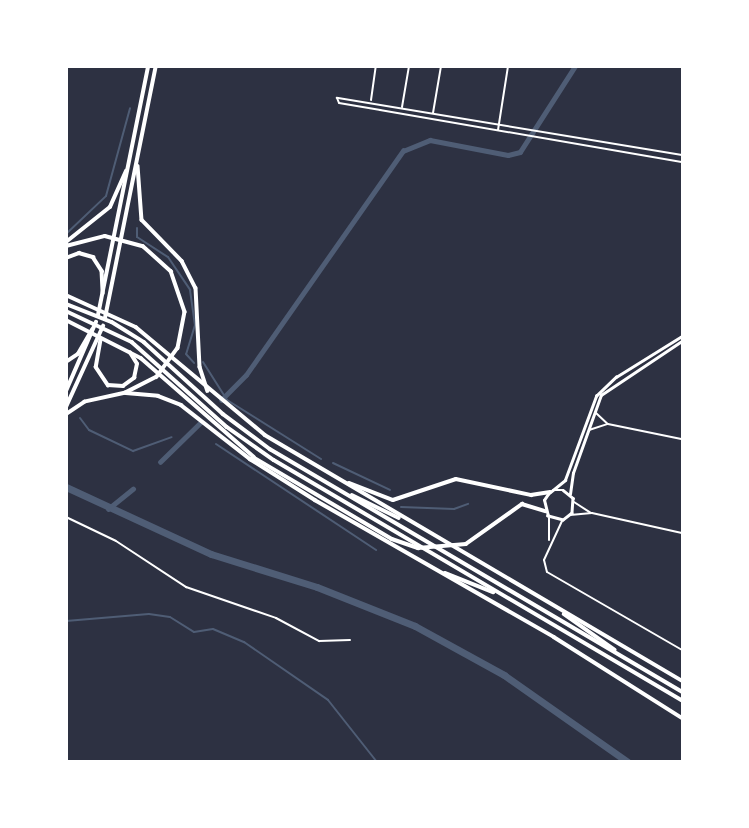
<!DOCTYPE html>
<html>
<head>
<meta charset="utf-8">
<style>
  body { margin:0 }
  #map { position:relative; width:749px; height:828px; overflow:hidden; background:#2d3142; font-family:Jost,sans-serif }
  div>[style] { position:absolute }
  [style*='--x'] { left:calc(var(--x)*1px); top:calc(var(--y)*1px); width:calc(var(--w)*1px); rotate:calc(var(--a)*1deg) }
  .stream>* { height:2px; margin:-1px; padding:0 1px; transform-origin:1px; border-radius:1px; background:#4f5d75 }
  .canal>* { height:4.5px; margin:-2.25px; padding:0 2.25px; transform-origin:2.25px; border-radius:2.25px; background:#4f5d75 }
  .river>* { height:7px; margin:-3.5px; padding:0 3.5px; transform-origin:3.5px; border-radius:3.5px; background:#4f5d75 }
  .minor>* { height:2px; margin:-1px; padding:0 1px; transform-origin:1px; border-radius:1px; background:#fff }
  .secondary>* { height:2.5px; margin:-1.25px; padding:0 1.25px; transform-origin:1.25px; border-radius:1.25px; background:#fff }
  .motorway>* { height:3.5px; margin:-1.75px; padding:0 1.75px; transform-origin:1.75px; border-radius:1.75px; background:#fff }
  span { translate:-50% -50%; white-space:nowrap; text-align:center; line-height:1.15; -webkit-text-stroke:7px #fff; paint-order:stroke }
  .frame { position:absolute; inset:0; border:68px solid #fff; pointer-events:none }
</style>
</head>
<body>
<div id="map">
  <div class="stream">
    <i style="--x:137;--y:228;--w:9;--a:90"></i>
    <i style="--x:137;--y:237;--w:37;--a:33"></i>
    <i style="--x:168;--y:257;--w:40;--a:56"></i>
    <i style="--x:190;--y:290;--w:35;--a:82"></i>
    <i style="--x:195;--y:325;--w:30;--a:107"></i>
    <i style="--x:186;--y:354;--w:12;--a:48"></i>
    <i style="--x:66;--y:234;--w:55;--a:-43.5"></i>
    <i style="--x:106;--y:196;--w:91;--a:-74.7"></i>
    <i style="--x:203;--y:362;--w:45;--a:57.7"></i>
    <i style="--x:227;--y:400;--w:111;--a:32.1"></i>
    <i style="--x:80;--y:418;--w:15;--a:53"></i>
    <i style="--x:89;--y:430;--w:49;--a:25.5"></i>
    <i style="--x:133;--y:451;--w:41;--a:-19.7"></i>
    <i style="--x:216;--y:444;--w:192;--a:33.5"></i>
    <i style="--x:333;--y:463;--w:63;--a:25.3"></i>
    <i style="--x:401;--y:507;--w:53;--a:2.2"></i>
    <i style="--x:454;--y:509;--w:15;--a:-20"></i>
    <i style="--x:66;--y:621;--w:83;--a:-4.8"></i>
    <i style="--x:149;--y:614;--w:21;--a:8"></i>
    <i style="--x:170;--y:617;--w:28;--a:32"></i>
    <i style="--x:194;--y:632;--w:19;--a:-9"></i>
    <i style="--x:213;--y:629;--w:34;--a:23"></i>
    <i style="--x:244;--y:642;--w:102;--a:34.6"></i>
    <i style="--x:328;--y:700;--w:79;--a:51.7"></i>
    <i style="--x:454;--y:762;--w:28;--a:0"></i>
  </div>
  <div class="canal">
    <i style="--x:221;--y:400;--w:35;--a:-45"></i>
    <i style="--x:246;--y:375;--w:274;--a:-55"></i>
    <i style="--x:403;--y:151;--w:29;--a:-22"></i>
    <i style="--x:430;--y:140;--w:79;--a:10.9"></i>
    <i style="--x:508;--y:155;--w:12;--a:-14"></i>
    <i style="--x:520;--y:152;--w:102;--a:-57.4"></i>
    <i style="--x:160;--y:462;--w:57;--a:-44.3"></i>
    <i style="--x:108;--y:509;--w:32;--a:-39"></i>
  </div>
  <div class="river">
    <i style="--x:66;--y:487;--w:160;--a:24.8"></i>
    <i style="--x:211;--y:554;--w:111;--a:17.3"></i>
    <i style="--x:317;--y:587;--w:105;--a:21.7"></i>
    <i style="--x:415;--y:626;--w:102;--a:28.8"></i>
    <i style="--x:504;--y:675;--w:151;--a:35.1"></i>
  </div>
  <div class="minor">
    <i style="--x:371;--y:100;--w:34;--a:-82"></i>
    <i style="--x:402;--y:107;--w:42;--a:-80.3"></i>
    <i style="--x:433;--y:113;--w:48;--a:-80.3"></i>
    <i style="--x:498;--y:130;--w:65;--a:-81.1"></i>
    <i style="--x:682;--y:155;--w:350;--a:-170.6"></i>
    <i style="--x:337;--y:98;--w:5;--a:68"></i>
    <i style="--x:339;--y:103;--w:42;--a:9.7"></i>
    <i style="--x:380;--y:110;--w:306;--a:9.8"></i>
    <i style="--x:596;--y:413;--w:16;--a:43"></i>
    <i style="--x:608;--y:424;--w:76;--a:11.5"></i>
    <i style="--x:589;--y:430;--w:19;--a:-18"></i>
    <i style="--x:574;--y:502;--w:20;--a:33"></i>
    <i style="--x:570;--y:515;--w:22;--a:-5"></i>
    <i style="--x:592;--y:513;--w:92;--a:12.5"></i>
    <i style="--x:66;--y:517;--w:55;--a:25.6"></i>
    <i style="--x:116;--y:541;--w:84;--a:33.3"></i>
    <i style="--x:186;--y:587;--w:95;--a:19"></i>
    <i style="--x:276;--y:618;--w:49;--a:28.1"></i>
    <i style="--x:319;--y:641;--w:31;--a:-2"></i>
    <i style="--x:549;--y:518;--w:22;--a:90"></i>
    <i style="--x:562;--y:521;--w:43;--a:114.8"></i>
    <i style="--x:544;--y:560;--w:12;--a:76"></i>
    <i style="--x:547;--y:572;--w:156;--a:30"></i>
  </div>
  <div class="secondary">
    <i style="--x:553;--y:490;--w:10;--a:0"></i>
    <i style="--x:563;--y:490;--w:13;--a:39"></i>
    <i style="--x:573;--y:498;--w:15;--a:94"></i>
    <i style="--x:572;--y:513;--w:11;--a:142"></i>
    <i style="--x:563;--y:520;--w:16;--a:-165"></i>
    <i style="--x:548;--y:516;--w:16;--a:-104"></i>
    <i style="--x:544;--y:500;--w:7;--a:-56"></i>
    <i style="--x:548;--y:494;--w:22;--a:-39"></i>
    <i style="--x:565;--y:480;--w:90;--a:-69.7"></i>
    <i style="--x:596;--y:396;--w:28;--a:-44"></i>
    <i style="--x:616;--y:377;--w:78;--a:-31.8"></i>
    <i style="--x:570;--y:494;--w:21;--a:-82"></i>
    <i style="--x:573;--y:473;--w:83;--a:-70.3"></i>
    <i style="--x:601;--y:395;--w:97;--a:-33.7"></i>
  </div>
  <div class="motorway">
    <i style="--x:138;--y:166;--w:54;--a:85.8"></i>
    <i style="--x:142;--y:220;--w:57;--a:45.7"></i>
    <i style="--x:182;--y:261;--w:30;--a:63"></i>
    <i style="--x:196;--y:288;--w:79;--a:87.1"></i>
    <i style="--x:200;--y:367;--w:25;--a:72"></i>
    <i style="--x:66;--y:242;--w:56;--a:-38.5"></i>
    <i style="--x:110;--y:207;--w:39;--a:-66"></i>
    <i style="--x:66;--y:246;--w:40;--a:-14.4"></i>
    <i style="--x:105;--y:236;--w:39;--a:15"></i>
    <i style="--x:143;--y:246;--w:38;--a:42"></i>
    <i style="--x:171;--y:271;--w:43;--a:71.1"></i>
    <i style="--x:185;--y:312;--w:37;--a:101"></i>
    <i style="--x:178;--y:348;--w:36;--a:126"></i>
    <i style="--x:157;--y:377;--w:35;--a:153"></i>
    <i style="--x:126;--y:393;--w:42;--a:167.6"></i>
    <i style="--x:85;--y:402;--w:23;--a:146"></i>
    <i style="--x:66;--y:258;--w:14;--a:-21"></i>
    <i style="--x:79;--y:253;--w:15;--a:16"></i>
    <i style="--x:93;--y:257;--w:17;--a:57"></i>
    <i style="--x:102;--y:271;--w:22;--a:87"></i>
    <i style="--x:66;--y:295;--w:77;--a:24.6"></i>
    <i style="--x:136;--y:327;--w:168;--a:39.9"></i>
    <i style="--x:265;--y:435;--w:484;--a:30.5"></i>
    <i style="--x:66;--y:304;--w:49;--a:21.4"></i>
    <i style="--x:112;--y:322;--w:38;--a:32"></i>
    <i style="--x:144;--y:342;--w:107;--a:42.3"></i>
    <i style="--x:223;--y:414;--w:59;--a:36.7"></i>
    <i style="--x:270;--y:449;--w:478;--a:30.5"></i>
    <i style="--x:66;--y:311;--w:73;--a:25.2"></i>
    <i style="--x:132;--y:342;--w:127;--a:41.8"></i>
    <i style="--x:227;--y:427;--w:57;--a:35.1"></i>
    <i style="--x:274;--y:460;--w:473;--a:30.5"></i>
    <i style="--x:98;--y:315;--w:254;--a:-78.6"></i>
    <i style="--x:105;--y:318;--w:257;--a:-78.6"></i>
    <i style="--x:66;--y:320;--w:84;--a:26.9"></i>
    <i style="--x:141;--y:358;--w:150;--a:41.2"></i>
    <i style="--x:101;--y:340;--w:27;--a:100"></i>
    <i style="--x:96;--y:367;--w:22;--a:56"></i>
    <i style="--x:108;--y:385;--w:15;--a:4"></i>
    <i style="--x:123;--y:386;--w:14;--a:-36"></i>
    <i style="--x:134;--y:378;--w:14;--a:-78"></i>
    <i style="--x:137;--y:364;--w:13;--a:-122"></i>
    <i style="--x:66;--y:362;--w:14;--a:-34"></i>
    <i style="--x:78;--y:354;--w:28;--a:-60"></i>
    <i style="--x:66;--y:391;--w:75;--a:-66.5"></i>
    <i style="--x:126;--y:393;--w:32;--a:5"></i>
    <i style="--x:158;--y:396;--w:25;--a:21"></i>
    <i style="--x:181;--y:405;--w:88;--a:38"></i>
    <i style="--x:250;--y:459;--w:77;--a:32.2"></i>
    <i style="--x:315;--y:500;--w:275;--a:29.8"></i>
    <i style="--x:554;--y:637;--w:151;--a:32.3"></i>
    <i style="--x:66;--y:407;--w:89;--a:-65.4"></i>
    <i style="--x:253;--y:457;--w:161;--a:30.5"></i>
    <i style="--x:392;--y:539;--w:28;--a:19"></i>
    <i style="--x:418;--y:548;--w:48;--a:-4.8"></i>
    <i style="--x:466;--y:544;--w:69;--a:-35.5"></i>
    <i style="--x:522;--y:504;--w:24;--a:17"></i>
    <i style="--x:349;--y:483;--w:47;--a:21.1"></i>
    <i style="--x:393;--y:500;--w:66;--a:-18.4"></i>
    <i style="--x:456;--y:479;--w:77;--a:12"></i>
    <i style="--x:531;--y:495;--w:19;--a:-9"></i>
    <i style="--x:352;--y:495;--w:52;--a:26.1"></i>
    <i style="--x:445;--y:573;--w:52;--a:21.6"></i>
    <i style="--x:564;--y:614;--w:62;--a:35.2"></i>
  </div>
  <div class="frame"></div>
</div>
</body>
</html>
